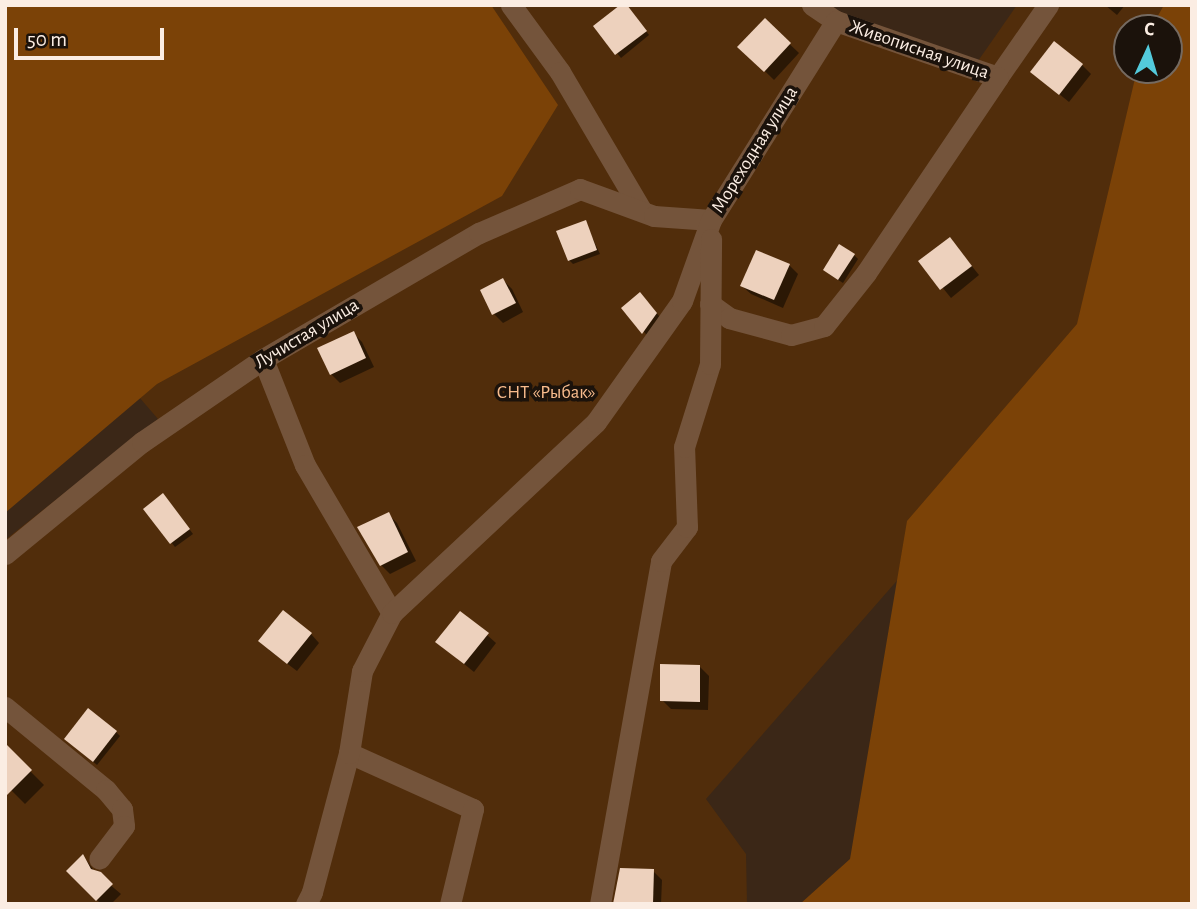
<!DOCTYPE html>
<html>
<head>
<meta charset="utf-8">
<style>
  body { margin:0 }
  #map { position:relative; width:1197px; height:909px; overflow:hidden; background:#3b2717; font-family:"Alegreya Sans",sans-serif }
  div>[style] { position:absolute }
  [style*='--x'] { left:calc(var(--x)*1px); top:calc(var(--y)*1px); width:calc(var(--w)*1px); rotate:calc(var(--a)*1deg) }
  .green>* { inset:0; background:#512d0b }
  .forest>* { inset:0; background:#7b4207 }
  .shadow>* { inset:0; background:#0007 }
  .building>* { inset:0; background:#edd1bd }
  .minor>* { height:21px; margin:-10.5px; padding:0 10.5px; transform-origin:10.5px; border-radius:10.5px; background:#74543b }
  span { translate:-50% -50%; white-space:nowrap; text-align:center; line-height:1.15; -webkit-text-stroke:7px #1b120b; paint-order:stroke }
  .street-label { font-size:19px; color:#fbede3 }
  .park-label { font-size:19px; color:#f9bc8d }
  .frame { position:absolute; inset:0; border:7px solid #fbede3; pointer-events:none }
  .north { position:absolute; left:1113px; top:14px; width:70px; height:70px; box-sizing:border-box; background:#1b120b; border:2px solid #756a61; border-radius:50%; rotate:4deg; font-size:19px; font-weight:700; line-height:28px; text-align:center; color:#fbede3 }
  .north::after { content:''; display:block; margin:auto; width:24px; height:32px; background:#53cadc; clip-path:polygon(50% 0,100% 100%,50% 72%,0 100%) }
  .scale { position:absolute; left:14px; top:28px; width:150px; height:32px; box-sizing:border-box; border:4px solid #fbede3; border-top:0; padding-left:9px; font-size:21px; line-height:24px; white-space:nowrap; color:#fbede3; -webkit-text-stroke:5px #1b120b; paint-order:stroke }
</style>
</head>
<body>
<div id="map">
  <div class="green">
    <i style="clip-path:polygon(evenodd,40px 5px,813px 5px,978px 61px,1017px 5px,1192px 5px,1124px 321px,706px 799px,746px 854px,747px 904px,5px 904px,5px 540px,158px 419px,114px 368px,5px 125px,40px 5px,1127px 28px,1169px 28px,1169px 70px,1127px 70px,1127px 28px)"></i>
  </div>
  <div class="forest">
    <i style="clip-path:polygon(5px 5px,491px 5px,558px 105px,502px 196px,157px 384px,5px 513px)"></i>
    <i style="clip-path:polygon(1164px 5px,1192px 5px,1192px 904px,800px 904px,850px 859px,907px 521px,1077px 324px,1137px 70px,1169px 70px,1169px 28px,1151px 28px)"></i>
  </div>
  <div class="shadow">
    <i style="clip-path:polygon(1105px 5px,1125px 5px,1117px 15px)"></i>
    <i style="clip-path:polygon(628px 8px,649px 35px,621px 58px,595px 26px)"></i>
    <i style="clip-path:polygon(765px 21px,799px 53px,774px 80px,740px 47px)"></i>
    <i style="clip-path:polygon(1082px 65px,1091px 74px,1069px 102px,1032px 72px)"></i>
    <i style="clip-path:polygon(585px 222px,600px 254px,573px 264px,569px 260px)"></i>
    <i style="clip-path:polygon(950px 239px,979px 275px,951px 298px,921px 261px)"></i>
    <i style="clip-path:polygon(854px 255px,858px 259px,843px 283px,829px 274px)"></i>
    <i style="clip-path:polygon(789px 265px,798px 274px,783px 308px,751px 294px,742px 286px)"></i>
    <i style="clip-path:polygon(503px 280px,512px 289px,523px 312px,503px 323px,494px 314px)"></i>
    <i style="clip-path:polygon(649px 304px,665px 323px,652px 341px,623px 308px)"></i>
    <i style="clip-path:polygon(353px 333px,362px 342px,374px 367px,340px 383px,331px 374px)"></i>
    <i style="clip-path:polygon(167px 499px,193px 534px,175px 547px,145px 509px)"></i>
    <i style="clip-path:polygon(388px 514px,397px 523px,416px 561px,390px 574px,381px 565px)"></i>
    <i style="clip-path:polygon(311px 634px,319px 643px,297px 671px,269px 650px)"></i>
    <i style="clip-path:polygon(487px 635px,496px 643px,474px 672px,447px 650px)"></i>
    <i style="clip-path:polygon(700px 667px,709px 676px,708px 710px,671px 709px,662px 700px)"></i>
    <i style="clip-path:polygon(116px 732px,120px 736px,97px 765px,70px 742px)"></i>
    <i style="clip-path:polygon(5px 746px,44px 785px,25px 804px,5px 784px)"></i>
    <i style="clip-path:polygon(83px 856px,95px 872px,121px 894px,111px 904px,101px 904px,68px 871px)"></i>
    <i style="clip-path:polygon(653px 871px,662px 880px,661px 904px,615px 904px)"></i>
  </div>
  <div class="building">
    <i style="clip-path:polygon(620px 5px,627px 5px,647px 31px,615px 55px,593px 26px)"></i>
    <i style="clip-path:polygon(765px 18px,791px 43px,764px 72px,737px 47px)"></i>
    <i style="clip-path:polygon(1054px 41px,1083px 64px,1059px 95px,1030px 72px)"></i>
    <i style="clip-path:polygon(586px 220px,597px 250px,568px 261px,556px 231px)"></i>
    <i style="clip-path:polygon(950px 237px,972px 266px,940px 290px,918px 261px)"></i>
    <i style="clip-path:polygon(839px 244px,855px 254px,838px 280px,823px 270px)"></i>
    <i style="clip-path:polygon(756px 250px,790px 264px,774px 300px,740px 286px)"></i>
    <i style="clip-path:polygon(503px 278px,516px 303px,492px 315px,480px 290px)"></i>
    <i style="clip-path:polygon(640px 292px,657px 313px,642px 334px,621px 308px)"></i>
    <i style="clip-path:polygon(354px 331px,366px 358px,330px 375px,317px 348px)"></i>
    <i style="clip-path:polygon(163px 493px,190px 529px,170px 544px,143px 509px)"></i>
    <i style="clip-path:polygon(389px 512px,408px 552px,380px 566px,357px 527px)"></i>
    <i style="clip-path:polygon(283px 610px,312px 633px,287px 664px,258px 641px)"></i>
    <i style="clip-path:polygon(460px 611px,489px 633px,464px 664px,435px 642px)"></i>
    <i style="clip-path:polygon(660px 664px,700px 665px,700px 702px,660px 701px)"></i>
    <i style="clip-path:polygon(88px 708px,117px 731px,93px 762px,64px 739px)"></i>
    <i style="clip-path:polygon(5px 743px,32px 770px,5px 797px)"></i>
    <i style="clip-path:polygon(83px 854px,91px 869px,101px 872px,113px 884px,96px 901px,66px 871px)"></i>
    <i style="clip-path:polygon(620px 868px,654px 869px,653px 904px,613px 904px)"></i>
  </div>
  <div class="minor">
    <i style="--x:511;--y:5;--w:83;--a:53.8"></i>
    <i style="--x:560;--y:72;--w:161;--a:59.5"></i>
    <i style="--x:812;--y:5;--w:29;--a:34"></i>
    <i style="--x:836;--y:21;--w:171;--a:19.1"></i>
    <i style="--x:998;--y:77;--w:88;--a:-55.2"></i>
    <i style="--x:710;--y:304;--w:24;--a:36"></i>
    <i style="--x:729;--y:318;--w:64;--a:15.3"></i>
    <i style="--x:791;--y:335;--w:34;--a:-15"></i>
    <i style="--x:824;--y:326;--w:68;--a:-51.6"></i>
    <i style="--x:866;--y:273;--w:236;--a:-56"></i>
    <i style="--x:263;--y:359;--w:114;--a:68.4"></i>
    <i style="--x:305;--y:465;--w:172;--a:59.6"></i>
    <i style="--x:5;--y:554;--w:177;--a:-39.3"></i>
    <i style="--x:142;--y:442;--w:147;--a:-34.4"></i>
    <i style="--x:263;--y:359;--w:250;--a:-30.3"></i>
    <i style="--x:479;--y:233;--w:110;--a:-23.5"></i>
    <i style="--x:580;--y:189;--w:79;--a:20"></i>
    <i style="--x:654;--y:216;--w:57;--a:4"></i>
    <i style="--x:711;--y:220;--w:235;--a:-57.9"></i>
    <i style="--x:5;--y:707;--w:131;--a:39.4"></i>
    <i style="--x:106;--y:790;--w:25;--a:50"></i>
    <i style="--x:122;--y:809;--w:17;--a:83"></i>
    <i style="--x:124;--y:826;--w:41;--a:127.1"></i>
    <i style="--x:349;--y:753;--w:136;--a:24.3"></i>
    <i style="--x:473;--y:809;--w:98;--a:103.6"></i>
    <i style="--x:306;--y:904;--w:13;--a:-63"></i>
    <i style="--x:312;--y:892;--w:144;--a:-75.1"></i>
    <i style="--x:349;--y:753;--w:83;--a:-81"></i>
    <i style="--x:362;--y:671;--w:65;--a:-62.7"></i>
    <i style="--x:392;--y:613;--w:279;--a:-43.1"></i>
    <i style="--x:596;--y:422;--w:148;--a:-54.6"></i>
    <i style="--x:682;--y:301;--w:86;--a:-70.3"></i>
    <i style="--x:600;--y:904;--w:348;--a:-79.9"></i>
    <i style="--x:661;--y:561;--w:43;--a:-52.6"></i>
    <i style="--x:687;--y:527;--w:80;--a:-92.1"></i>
    <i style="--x:684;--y:447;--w:87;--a:-72.6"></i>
    <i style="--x:710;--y:364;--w:125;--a:-89.5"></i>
  </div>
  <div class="street-label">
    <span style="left:919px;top:50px;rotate:19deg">Живописная улица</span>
    <span style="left:755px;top:150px;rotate:-58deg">Мореходная улица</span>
    <span style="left:307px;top:334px;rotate:-31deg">Лучистая улица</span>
  </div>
  <div class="park-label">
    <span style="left:546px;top:393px">СНТ «Рыбак»</span>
  </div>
  <div class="frame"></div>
  <div class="north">С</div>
  <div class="scale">50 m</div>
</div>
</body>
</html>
